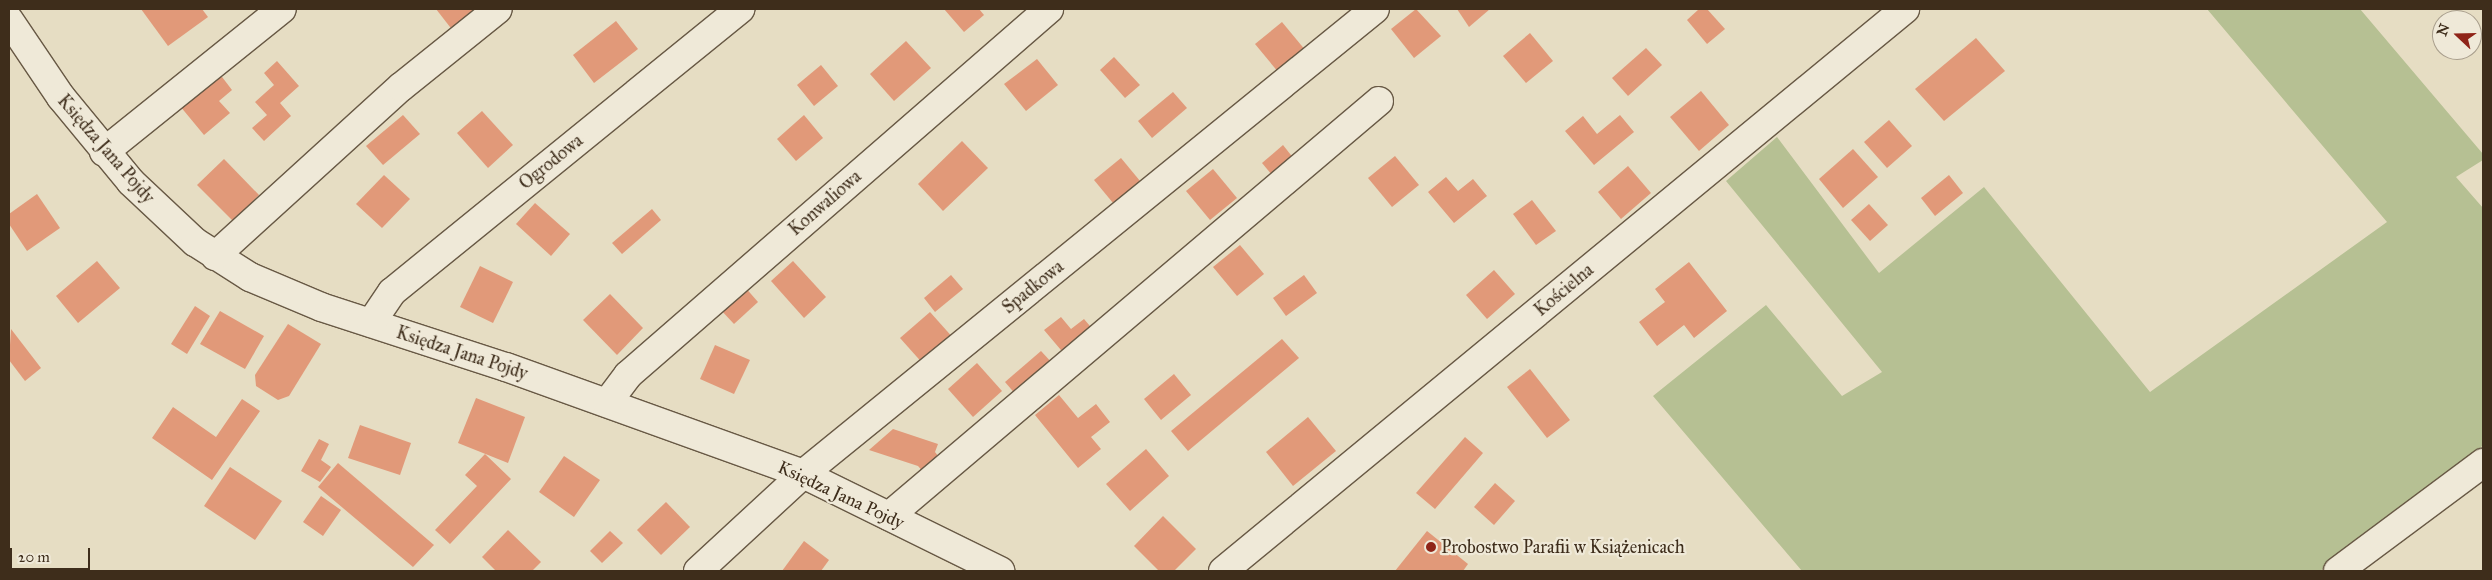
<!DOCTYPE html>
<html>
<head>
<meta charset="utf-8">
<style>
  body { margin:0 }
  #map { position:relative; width:2492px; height:580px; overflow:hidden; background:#e6ddc3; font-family:"IM FELL Great Primer",serif }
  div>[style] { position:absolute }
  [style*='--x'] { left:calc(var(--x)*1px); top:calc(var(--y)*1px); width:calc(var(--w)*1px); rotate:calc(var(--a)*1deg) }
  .green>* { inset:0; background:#b6c093 }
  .building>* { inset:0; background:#e19979 }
  .roads { filter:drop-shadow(1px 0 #685945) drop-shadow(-1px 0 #685945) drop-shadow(0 1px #685945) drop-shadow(0 -1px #685945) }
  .minor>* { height:28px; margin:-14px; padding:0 14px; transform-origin:14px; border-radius:14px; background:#efe9d8 }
  .dots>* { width:14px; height:14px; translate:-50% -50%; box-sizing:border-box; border:2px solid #efe9d8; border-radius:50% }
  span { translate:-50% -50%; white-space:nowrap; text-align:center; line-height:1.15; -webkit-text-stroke:4.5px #efe9d8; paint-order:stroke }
  .street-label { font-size:18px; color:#3e2d1b }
  .poi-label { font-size:18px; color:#3e2d1b }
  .left { translate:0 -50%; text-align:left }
  .frame { position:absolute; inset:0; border:10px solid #3e2d1b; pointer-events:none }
  .north { position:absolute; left:2432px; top:10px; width:50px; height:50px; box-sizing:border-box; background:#efe9d8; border:1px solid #a89e8c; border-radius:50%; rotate:291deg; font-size:14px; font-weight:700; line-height:20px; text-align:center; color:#3e2d1b }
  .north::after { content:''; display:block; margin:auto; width:18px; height:22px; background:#8f2418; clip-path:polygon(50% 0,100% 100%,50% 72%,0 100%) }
  .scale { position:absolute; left:10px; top:548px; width:80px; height:22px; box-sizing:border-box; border:2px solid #3e2d1b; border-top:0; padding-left:6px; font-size:15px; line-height:18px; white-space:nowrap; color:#3e2d1b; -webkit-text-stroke:4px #efe9d8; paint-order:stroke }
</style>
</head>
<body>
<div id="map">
  <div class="green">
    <i style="clip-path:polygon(2207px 9px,2360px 9px,2483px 154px,2483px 160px,2456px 177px,2483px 208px,2483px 445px,2459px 470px,2320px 571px,1802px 571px,1653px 396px,1766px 305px,1842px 396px,1882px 372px,1726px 181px,1777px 137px,1879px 273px,1984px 187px,2150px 392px,2387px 222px)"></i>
  </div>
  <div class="building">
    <i style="clip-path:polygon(141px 9px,202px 9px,208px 17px,168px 46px)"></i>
    <i style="clip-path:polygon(436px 9px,484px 9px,457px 36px)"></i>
    <i style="clip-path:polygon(944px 9px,979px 9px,984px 15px,964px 32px)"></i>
    <i style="clip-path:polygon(1416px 9px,1441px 36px,1414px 58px,1391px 29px)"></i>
    <i style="clip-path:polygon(1457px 9px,1490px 9px,1469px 27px)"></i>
    <i style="clip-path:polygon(1699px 9px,1707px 9px,1725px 29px,1707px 44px,1687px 20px)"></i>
    <i style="clip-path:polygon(616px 21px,638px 49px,594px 83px,573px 55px)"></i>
    <i style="clip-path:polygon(1282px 22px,1306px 51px,1279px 73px,1255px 44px)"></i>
    <i style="clip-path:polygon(1530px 33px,1553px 61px,1526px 83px,1503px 56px)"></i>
    <i style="clip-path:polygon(1976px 38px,2005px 71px,1944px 121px,1915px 89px)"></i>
    <i style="clip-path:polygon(906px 41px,931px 68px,894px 101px,870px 74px)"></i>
    <i style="clip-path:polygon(1646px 48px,1662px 65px,1628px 96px,1612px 78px)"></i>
    <i style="clip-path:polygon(1114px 57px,1140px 85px,1125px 98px,1100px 70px)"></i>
    <i style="clip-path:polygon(1037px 59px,1058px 85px,1026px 111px,1004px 84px)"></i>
    <i style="clip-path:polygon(277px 61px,299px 86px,280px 103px,291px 116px,264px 141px,252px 128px,267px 115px,255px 102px,274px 85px,264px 73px)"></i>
    <i style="clip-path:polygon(821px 65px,838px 86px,814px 106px,797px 85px)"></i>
    <i style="clip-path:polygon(219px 73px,232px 90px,219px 101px,230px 113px,204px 135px,180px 106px)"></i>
    <i style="clip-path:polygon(1701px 91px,1729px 125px,1699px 151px,1670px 117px)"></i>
    <i style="clip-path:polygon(1173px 92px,1187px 108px,1152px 138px,1138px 121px)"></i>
    <i style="clip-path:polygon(482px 111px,513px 145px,488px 168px,457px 133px)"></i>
    <i style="clip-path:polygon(403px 115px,420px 134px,383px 165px,366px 146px)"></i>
    <i style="clip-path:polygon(804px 115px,823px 138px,796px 161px,777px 139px)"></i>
    <i style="clip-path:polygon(1620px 115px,1634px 132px,1594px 165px,1565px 131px,1583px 116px,1597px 134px)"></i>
    <i style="clip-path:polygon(1889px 120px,1912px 146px,1887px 168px,1864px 142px)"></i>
    <i style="clip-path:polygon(962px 141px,988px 168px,943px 211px,918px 184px)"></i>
    <i style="clip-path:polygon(1283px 145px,1298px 164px,1277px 181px,1262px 163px)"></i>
    <i style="clip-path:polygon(1853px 149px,1878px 177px,1843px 208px,1819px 179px)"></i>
    <i style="clip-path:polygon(1395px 156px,1419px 185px,1392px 207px,1368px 178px)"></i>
    <i style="clip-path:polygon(1121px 158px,1145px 187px,1118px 209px,1094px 180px)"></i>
    <i style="clip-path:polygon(224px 159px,259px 195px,233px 221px,197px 185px)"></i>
    <i style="clip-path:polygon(1628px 166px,1651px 193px,1621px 219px,1598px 192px)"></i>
    <i style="clip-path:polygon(1213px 169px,1237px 198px,1210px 220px,1186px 191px)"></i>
    <i style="clip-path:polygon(384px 175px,410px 199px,382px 228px,356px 204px)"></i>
    <i style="clip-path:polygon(1949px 175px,1963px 193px,1935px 216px,1921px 198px)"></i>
    <i style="clip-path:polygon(1446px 177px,1458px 191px,1473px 179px,1487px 196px,1454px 223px,1428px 192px)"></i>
    <i style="clip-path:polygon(37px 194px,60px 228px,27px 251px,9px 224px,9px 214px)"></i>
    <i style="clip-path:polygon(1532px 200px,1556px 231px,1536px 245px,1513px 214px)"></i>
    <i style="clip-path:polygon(535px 203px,570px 234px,551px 256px,516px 224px)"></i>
    <i style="clip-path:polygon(1869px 204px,1888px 225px,1870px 241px,1851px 220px)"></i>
    <i style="clip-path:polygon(652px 209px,661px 220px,622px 254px,612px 243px)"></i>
    <i style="clip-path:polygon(1240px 245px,1264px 274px,1237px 296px,1213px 267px)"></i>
    <i style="clip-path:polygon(97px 261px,120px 288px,78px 323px,56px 296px)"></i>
    <i style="clip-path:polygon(793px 261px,826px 297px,804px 318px,771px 281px)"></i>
    <i style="clip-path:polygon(1689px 262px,1727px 311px,1694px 338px,1684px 325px,1657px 346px,1639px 322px,1665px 302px,1655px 289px)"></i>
    <i style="clip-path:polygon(480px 266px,513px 282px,493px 323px,460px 307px)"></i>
    <i style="clip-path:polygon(1494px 270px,1515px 294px,1487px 319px,1466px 295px)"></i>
    <i style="clip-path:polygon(951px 275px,963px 289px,935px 312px,924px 298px)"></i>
    <i style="clip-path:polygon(1304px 275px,1317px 293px,1286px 316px,1273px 298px)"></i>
    <i style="clip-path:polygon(744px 286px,758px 302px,734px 324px,719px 308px)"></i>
    <i style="clip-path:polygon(610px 294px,643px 328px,617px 355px,583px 320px)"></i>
    <i style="clip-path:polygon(195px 306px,210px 316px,187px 354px,171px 344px)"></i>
    <i style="clip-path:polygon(220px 311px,264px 336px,245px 369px,200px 344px)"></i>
    <i style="clip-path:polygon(930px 312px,955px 340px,925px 366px,900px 338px)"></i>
    <i style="clip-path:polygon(1061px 317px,1071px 329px,1084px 319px,1095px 332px,1066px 356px,1044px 330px)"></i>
    <i style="clip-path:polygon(288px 324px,321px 344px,289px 396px,278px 400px,256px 386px,255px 375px)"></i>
    <i style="clip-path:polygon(11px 329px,41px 368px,25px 381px,9px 360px)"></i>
    <i style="clip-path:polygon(1282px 339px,1299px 358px,1188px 451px,1171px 431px)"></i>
    <i style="clip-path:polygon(715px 345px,750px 360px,734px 394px,700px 379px)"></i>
    <i style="clip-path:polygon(1041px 351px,1053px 364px,1017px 396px,1005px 382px)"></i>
    <i style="clip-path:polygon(977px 363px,1002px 391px,973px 417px,948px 389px)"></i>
    <i style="clip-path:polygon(1530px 369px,1570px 420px,1547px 438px,1507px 387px)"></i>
    <i style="clip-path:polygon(1174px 374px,1191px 395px,1161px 420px,1144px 399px)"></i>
    <i style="clip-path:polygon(1059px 395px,1078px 418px,1096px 404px,1110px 422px,1091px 437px,1101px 449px,1078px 468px,1035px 415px)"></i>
    <i style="clip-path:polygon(476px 398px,525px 417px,508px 463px,458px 443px)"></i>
    <i style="clip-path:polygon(242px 399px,260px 411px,212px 480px,152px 438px,173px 407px,216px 437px)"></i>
    <i style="clip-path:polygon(1308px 417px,1336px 451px,1293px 486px,1266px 452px)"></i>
    <i style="clip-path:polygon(360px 425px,411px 443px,400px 475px,348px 458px)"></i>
    <i style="clip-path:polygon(893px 429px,938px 444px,935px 452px,942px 461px,926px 475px,918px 466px,869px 450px)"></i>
    <i style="clip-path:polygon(1465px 437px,1483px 453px,1435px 509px,1416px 493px)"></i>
    <i style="clip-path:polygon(319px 439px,329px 444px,321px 460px,331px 467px,320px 482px,301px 471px)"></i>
    <i style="clip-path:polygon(1146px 449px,1169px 476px,1130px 511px,1106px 484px)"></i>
    <i style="clip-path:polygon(485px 454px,511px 479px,450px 544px,435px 530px,477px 486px,465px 475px)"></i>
    <i style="clip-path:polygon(564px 456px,600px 480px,574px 517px,539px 492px)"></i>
    <i style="clip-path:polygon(338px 463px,434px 545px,413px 567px,318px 487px)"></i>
    <i style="clip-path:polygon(230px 467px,282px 501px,255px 540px,204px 506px)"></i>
    <i style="clip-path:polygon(1495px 483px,1515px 501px,1494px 525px,1474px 507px)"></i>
    <i style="clip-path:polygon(321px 496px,341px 510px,323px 536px,303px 522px)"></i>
    <i style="clip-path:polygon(666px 502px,690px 527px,661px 555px,637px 530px)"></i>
    <i style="clip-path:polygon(1163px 516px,1196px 549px,1174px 571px,1159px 571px,1134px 546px)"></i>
    <i style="clip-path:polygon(508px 530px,541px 562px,532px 571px,496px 571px,482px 557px)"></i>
    <i style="clip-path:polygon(610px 531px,623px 543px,602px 563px,590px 551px)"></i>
    <i style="clip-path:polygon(1427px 531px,1468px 564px,1463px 571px,1395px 571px)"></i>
    <i style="clip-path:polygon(804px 541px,829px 560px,821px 571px,782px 571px)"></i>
  </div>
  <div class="roads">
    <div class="minor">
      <i style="--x:9;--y:20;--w:93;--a:56"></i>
      <i style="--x:61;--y:97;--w:110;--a:50.5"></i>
      <i style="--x:131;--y:182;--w:88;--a:43.2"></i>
      <i style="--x:195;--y:242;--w:65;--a:32.5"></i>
      <i style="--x:250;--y:277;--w:77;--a:22.9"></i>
      <i style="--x:321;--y:307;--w:194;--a:18"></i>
      <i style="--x:506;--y:367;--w:316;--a:19.8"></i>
      <i style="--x:803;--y:474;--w:220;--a:26.2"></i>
      <i style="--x:104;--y:152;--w:228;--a:-38.8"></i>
      <i style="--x:215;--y:256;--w:251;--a:-42.3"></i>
      <i style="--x:401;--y:87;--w:124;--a:-38.8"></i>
      <i style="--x:371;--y:323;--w:37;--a:-56"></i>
      <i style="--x:392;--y:292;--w:449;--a:-39.1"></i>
      <i style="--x:607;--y:403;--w:35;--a:-53"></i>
      <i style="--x:628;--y:375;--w:558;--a:-41"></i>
      <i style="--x:889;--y:516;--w:642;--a:-40.26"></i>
      <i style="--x:698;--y:571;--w:143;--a:-42.7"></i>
      <i style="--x:803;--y:474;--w:737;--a:-39.11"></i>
      <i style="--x:1223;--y:571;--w:884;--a:-39.49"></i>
      <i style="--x:2338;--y:571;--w:181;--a:-36.7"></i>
    </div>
  </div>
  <div class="dots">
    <i style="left:1431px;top:547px;background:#8f2418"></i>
  </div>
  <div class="street-label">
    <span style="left:106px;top:149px;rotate:49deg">Księdza Jana Pojdy</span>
    <span style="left:551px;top:162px;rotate:-39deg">Ogrodowa</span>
    <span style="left:825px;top:203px;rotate:-41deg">Konwaliowa</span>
    <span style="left:1033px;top:287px;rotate:-39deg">Spadkowa</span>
    <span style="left:1564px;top:290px;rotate:-40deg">Kościelna</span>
    <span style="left:462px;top:353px;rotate:18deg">Księdza Jana Pojdy</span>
    <span style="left:841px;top:495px;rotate:25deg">Księdza Jana Pojdy</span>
  </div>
  <div class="poi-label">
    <span class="left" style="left:1441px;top:547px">Probostwo Parafii w Książenicach</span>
  </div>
  <div class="frame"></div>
  <div class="north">N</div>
  <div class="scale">20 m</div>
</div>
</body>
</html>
